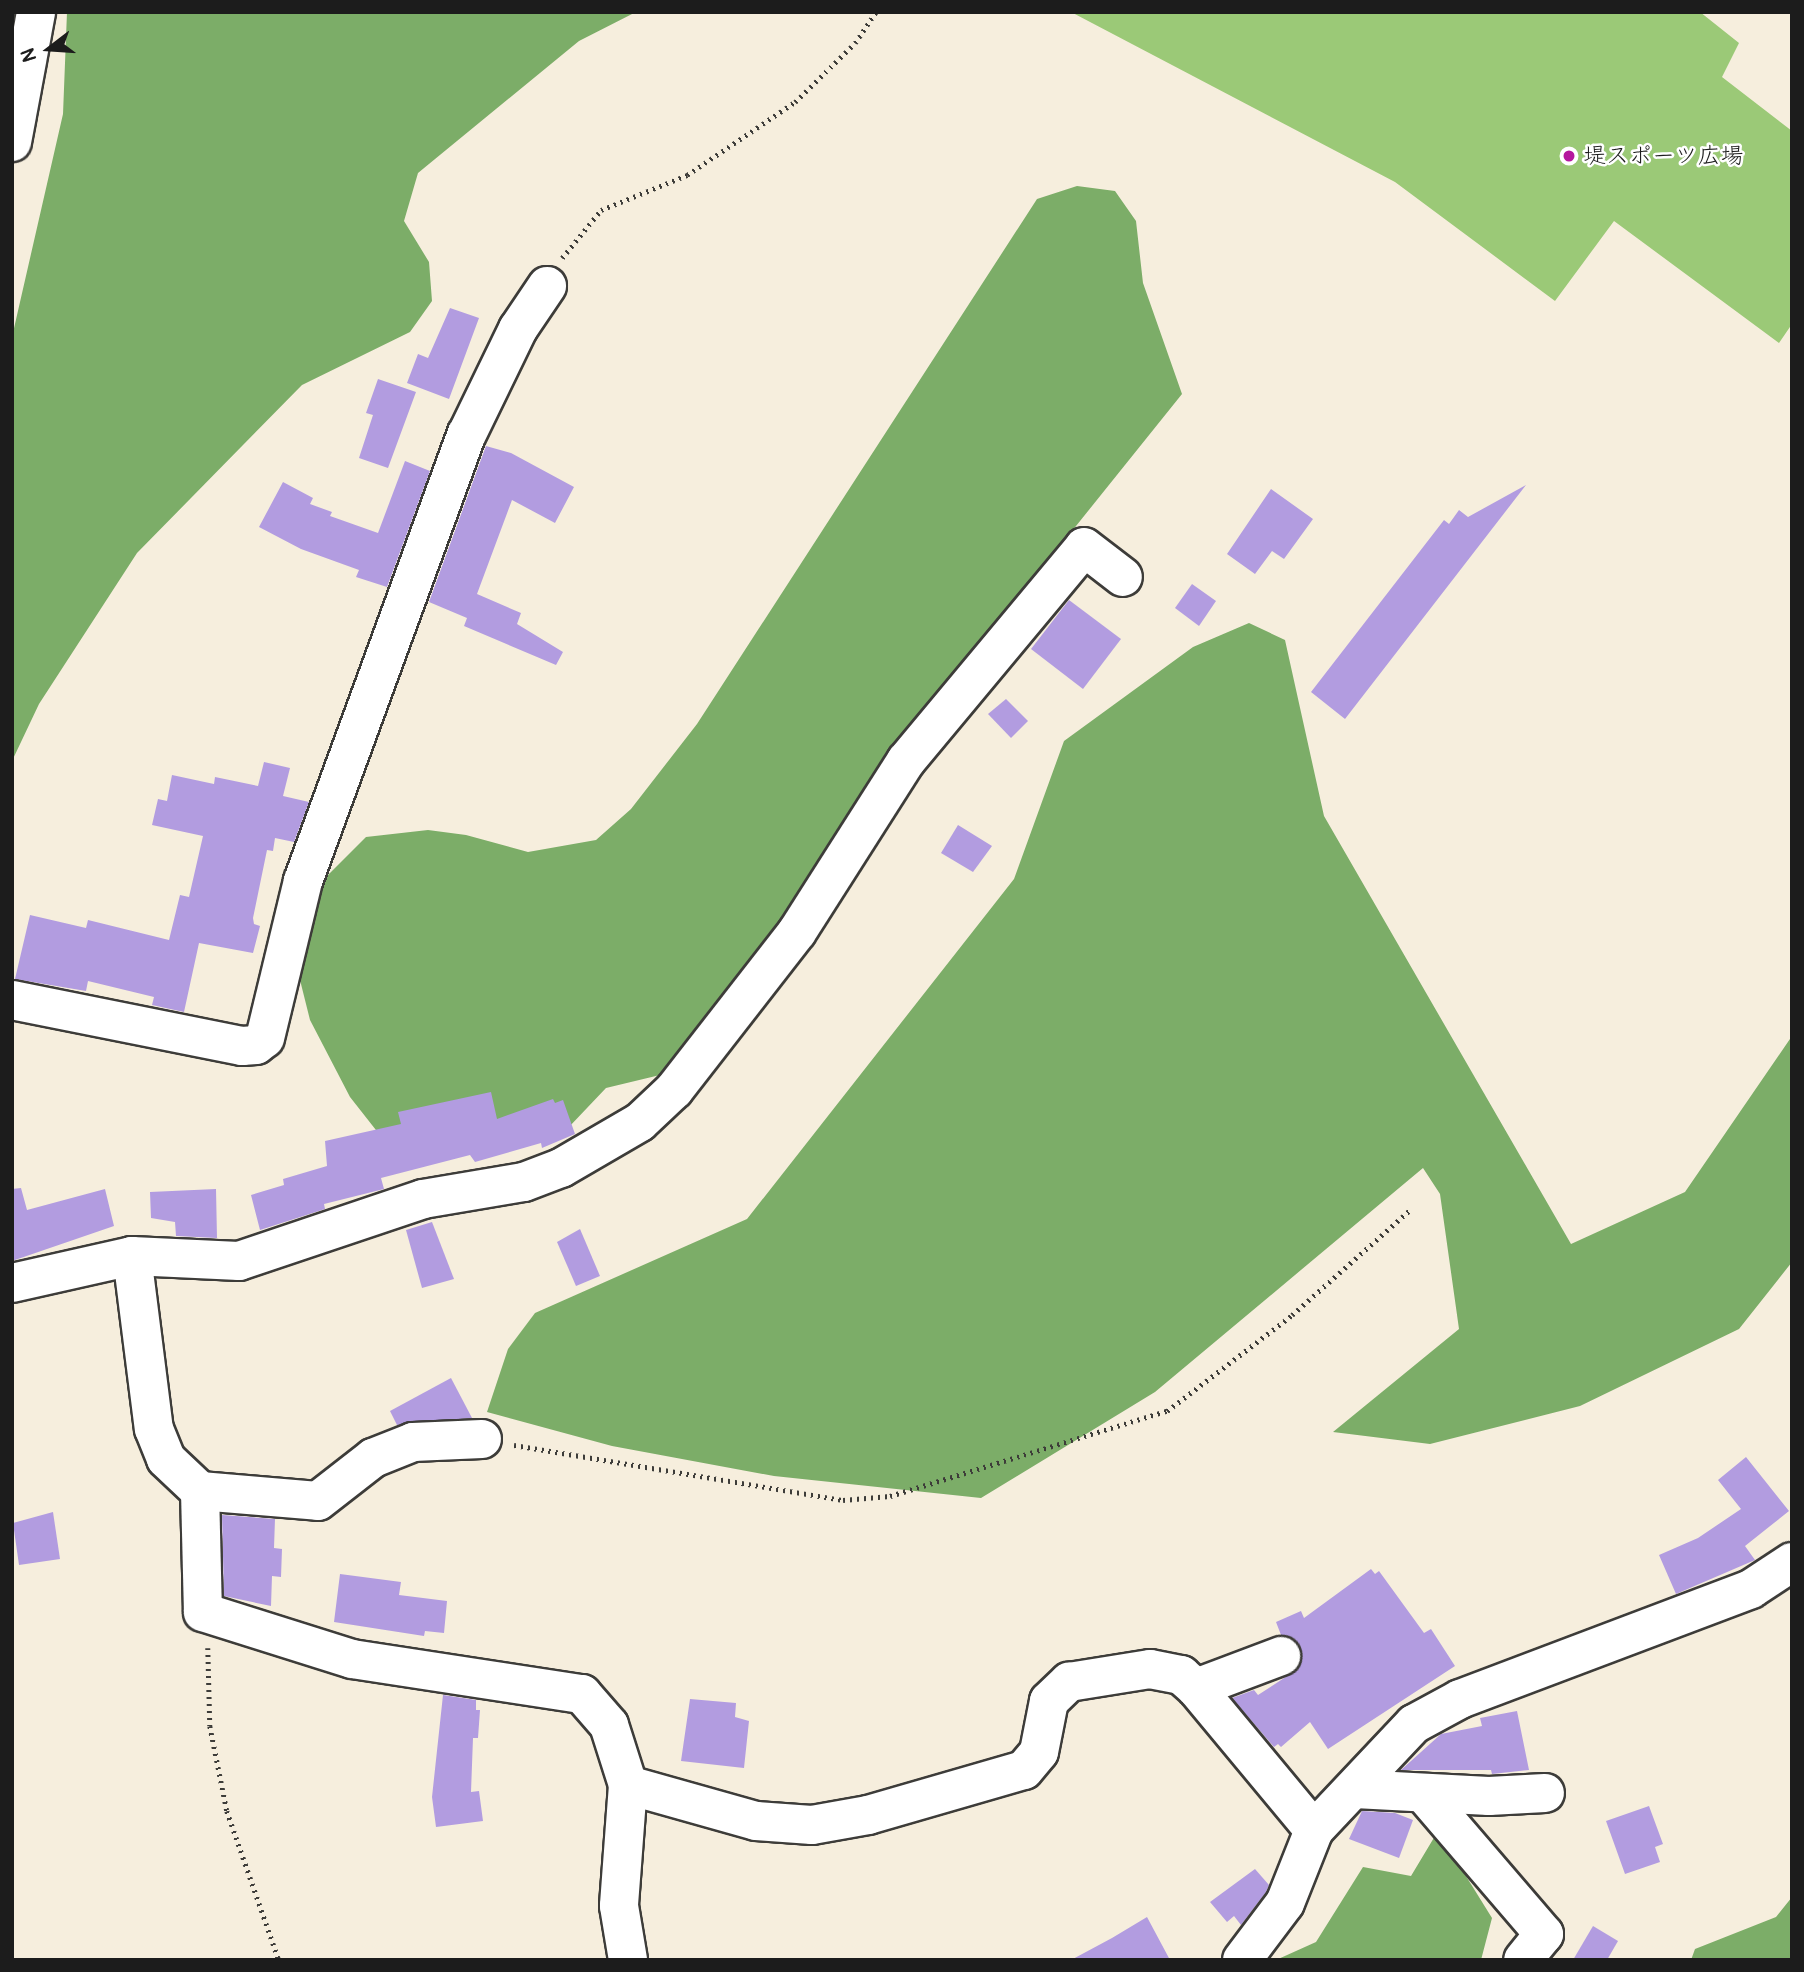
<!DOCTYPE html>
<html>
<head>
<meta charset="utf-8">
<style>
  body { margin:0 }
  #map { position:relative; width:1804px; height:1972px; overflow:hidden; background:#f6eedd; font-family:Pangolin,"Klee One",sans-serif }
  div>[style] { position:absolute }
  [style*='--x'] { left:calc(var(--x)*1px); top:calc(var(--y)*1px); width:calc(var(--w)*1px); rotate:calc(var(--a)*1deg) }
  .green>* { inset:0; background:#9bc977 }
  .forest>* { inset:0; background:#7cad68 }
  .building>* { inset:0; background:#b29ce0 }
  .path>* { height:4.5px; margin-top:-2.25px; transform-origin:0; background:repeating-linear-gradient(90deg,#3d3c39 0 2px,transparent 0 7px) }
  .roads { filter:drop-shadow(2px 0 #3d3c39) drop-shadow(-2px 0 #3d3c39) drop-shadow(0 2px #3d3c39) drop-shadow(0 -2px #3d3c39) }
  .minor>* { height:38px; margin:-19px; padding:0 19px; transform-origin:19px; border-radius:19px; background:#fff }
  .dots>* { width:19px; height:19px; translate:-50% -50%; box-sizing:border-box; border:4px solid #fff; border-radius:50% }
  span { translate:-50% -50%; white-space:nowrap; text-align:center; line-height:1.15; -webkit-text-stroke:5px #fff; paint-order:stroke }
  .poi-label { font-size:23px; color:#1c1c1c }
  .left { translate:0 -50%; text-align:left }
  .frame { position:absolute; inset:0; border:14px solid #1c1c1c; pointer-events:none }
  .north { position:absolute; left:14px; top:14px; width:70px; height:70px; -webkit-text-stroke:5px #fff; paint-order:stroke; rotate:253deg; font-size:19px; font-weight:700; line-height:28px; text-align:center; color:#1c1c1c }
  .north::after { content:''; display:block; margin:auto; width:24px; height:32px; background:#1c1c1c; clip-path:polygon(50% 0,100% 100%,50% 72%,0 100%) }
</style>
</head>
<body>
<div id="map">
  <div class="green">
    <i style="clip-path:polygon(1071px 12px,1700px 12px,1739px 43px,1722px 77px,1792px 131px,1792px 324px,1779px 343px,1614px 221px,1555px 301px,1395px 182px)"></i>
  </div>
  <div class="forest">
    <i style="clip-path:polygon(67px 12px,636px 12px,579px 41px,418px 173px,404px 221px,429px 262px,432px 301px,410px 332px,302px 385px,137px 553px,39px 704px,12px 761px,12px 337px,63px 114px)"></i>
    <i style="clip-path:polygon(1077px 186px,1115px 191px,1136px 221px,1143px 283px,1182px 394px,1019px 597px,729px 1013px,660px 1075px,606px 1088px,568px 1128px,383px 1139px,350px 1097px,310px 1020px,293px 952px,314px 889px,366px 837px,428px 830px,466px 835px,528px 852px,596px 840px,631px 809px,697px 724px,1037px 199px)"></i>
    <i style="clip-path:polygon(1249px 623px,1285px 640px,1324px 816px,1571px 1244px,1685px 1192px,1792px 1036px,1792px 1262px,1739px 1329px,1580px 1406px,1430px 1444px,1333px 1432px,1459px 1329px,1440px 1194px,1423px 1168px,1155px 1392px,981px 1498px,774px 1476px,612px 1446px,487px 1412px,508px 1349px,535px 1313px,747px 1219px,1014px 879px,1064px 741px,1193px 647px)"></i>
    <i style="clip-path:polygon(1438px 1831px,1492px 1918px,1481px 1960px,1276px 1960px,1316px 1942px,1363px 1867px,1411px 1876px)"></i>
    <i style="clip-path:polygon(1792px 1897px,1792px 1960px,1691px 1960px,1695px 1949px,1776px 1917px)"></i>
  </div>
  <div class="building">
    <i style="clip-path:polygon(450px 308px,479px 318px,449px 399px,407px 383px,418px 354px,428px 358px)"></i>
    <i style="clip-path:polygon(378px 379px,416px 392px,388px 468px,359px 458px,373px 415px,366px 413px)"></i>
    <i style="clip-path:polygon(486px 446px,511px 453px,574px 487px,555px 523px,512px 500px,477px 594px,521px 613px,517px 624px,563px 652px,556px 665px,464px 626px,467px 618px,429px 602px)"></i>
    <i style="clip-path:polygon(405px 461px,430px 471px,387px 587px,356px 577px,359px 570px,301px 549px,259px 527px,283px 482px,313px 498px,310px 504px,332px 512px,330px 516px,378px 533px)"></i>
    <i style="clip-path:polygon(1526px 485px,1345px 719px,1311px 692px,1444px 520px,1449px 524px,1459px 510px,1468px 517px)"></i>
    <i style="clip-path:polygon(1271px 489px,1313px 519px,1284px 559px,1272px 551px,1255px 574px,1227px 554px)"></i>
    <i style="clip-path:polygon(1192px 584px,1216px 601px,1199px 626px,1175px 608px)"></i>
    <i style="clip-path:polygon(1069px 600px,1121px 639px,1083px 689px,1031px 649px)"></i>
    <i style="clip-path:polygon(1006px 699px,1028px 721px,1011px 738px,988px 714px)"></i>
    <i style="clip-path:polygon(264px 762px,290px 768px,283px 796px,309px 802px,294px 842px,275px 838px,273px 851px,267px 850px,253px 918px,254px 924px,260px 926px,253px 953px,199px 943px,184px 1012px,152px 1005px,154px 997px,88px 981px,86px 991px,15px 979px,30px 915px,86px 928px,88px 920px,169px 940px,180px 895px,189px 897px,203px 836px,152px 825px,158px 799px,167px 801px,172px 775px,214px 784px,215px 777px,258px 786px)"></i>
    <i style="clip-path:polygon(958px 825px,992px 846px,973px 872px,941px 853px)"></i>
    <i style="clip-path:polygon(491px 1092px,497px 1119px,553px 1099px,555px 1103px,563px 1100px,575px 1134px,542px 1148px,541px 1143px,475px 1162px,470px 1155px,381px 1178px,384px 1189px,324px 1204px,325px 1209px,260px 1230px,251px 1195px,284px 1185px,283px 1179px,327px 1166px,325px 1141px,401px 1124px,398px 1112px)"></i>
    <i style="clip-path:polygon(21px 1188px,27px 1210px,105px 1189px,114px 1226px,12px 1261px,12px 1189px)"></i>
    <i style="clip-path:polygon(216px 1189px,217px 1238px,176px 1236px,175px 1222px,151px 1218px,150px 1192px)"></i>
    <i style="clip-path:polygon(432px 1222px,454px 1279px,422px 1288px,406px 1230px)"></i>
    <i style="clip-path:polygon(580px 1229px,600px 1276px,576px 1286px,557px 1242px)"></i>
    <i style="clip-path:polygon(451px 1378px,472px 1418px,397px 1425px,390px 1411px)"></i>
    <i style="clip-path:polygon(1746px 1457px,1789px 1511px,1745px 1546px,1755px 1560px,1676px 1594px,1659px 1555px,1698px 1538px,1741px 1509px,1718px 1480px)"></i>
    <i style="clip-path:polygon(53px 1512px,60px 1559px,19px 1565px,13px 1523px)"></i>
    <i style="clip-path:polygon(222px 1515px,275px 1519px,274px 1548px,282px 1549px,281px 1577px,272px 1576px,271px 1606px,224px 1596px)"></i>
    <i style="clip-path:polygon(1371px 1569px,1375px 1574px,1379px 1571px,1424px 1633px,1431px 1629px,1455px 1666px,1328px 1749px,1310px 1722px,1281px 1747px,1278px 1744px,1274px 1747px,1232px 1698px,1254px 1690px,1258px 1695px,1298px 1669px,1301px 1648px,1294px 1639px,1281px 1635px,1276px 1622px,1301px 1611px,1304px 1618px)"></i>
    <i style="clip-path:polygon(340px 1574px,401px 1582px,399px 1595px,447px 1601px,444px 1633px,425px 1631px,424px 1636px,334px 1622px)"></i>
    <i style="clip-path:polygon(443px 1695px,476px 1700px,476px 1710px,480px 1710px,478px 1738px,473px 1738px,471px 1792px,479px 1791px,483px 1821px,436px 1827px,432px 1797px)"></i>
    <i style="clip-path:polygon(690px 1699px,736px 1703px,735px 1717px,749px 1721px,744px 1768px,681px 1761px)"></i>
    <i style="clip-path:polygon(1517px 1711px,1529px 1770px,1492px 1774px,1491px 1770px,1401px 1770px,1441px 1734px,1482px 1726px,1480px 1718px)"></i>
    <i style="clip-path:polygon(1649px 1806px,1663px 1844px,1655px 1847px,1660px 1862px,1625px 1874px,1606px 1821px)"></i>
    <i style="clip-path:polygon(1362px 1811px,1395px 1813px,1413px 1820px,1399px 1858px,1349px 1839px)"></i>
    <i style="clip-path:polygon(1255px 1869px,1269px 1885px,1266px 1892px,1241px 1925px,1234px 1916px,1227px 1922px,1210px 1902px)"></i>
    <i style="clip-path:polygon(1147px 1917px,1170px 1960px,1071px 1960px,1112px 1938px)"></i>
    <i style="clip-path:polygon(1593px 1926px,1618px 1941px,1607px 1960px,1573px 1960px)"></i>
  </div>
  <div class="path">
    <i style="--x:562;--y:258;--w:62;--a:-50.9"></i>
    <i style="--x:601;--y:210;--w:93;--a:-22.1"></i>
    <i style="--x:687;--y:175;--w:130;--a:-34.1"></i>
    <i style="--x:795;--y:102;--w:84;--a:-44.5"></i>
    <i style="--x:855;--y:43;--w:37;--a:-56"></i>
    <i style="--x:514;--y:1445;--w:334;--a:9.5"></i>
    <i style="--x:843;--y:1500;--w:47;--a:-4.9"></i>
    <i style="--x:890;--y:1496;--w:290;--a:-17.1"></i>
    <i style="--x:1167;--y:1411;--w:158;--a:-37.5"></i>
    <i style="--x:1292;--y:1315;--w:158;--a:-41.7"></i>
    <i style="--x:208;--y:1648;--w:78;--a:88.5"></i>
    <i style="--x:210;--y:1726;--w:87;--a:78.7"></i>
    <i style="--x:227;--y:1811;--w:158;--a:70.8"></i>
  </div>
  <div class="roads">
    <div class="minor">
      <i style="--x:12;--y:142;--w:132;--a:-79.5"></i>
      <i style="--x:12;--y:1000;--w:235;--a:11.3"></i>
      <i style="--x:242;--y:1046;--w:14;--a:-4"></i>
      <i style="--x:256;--y:1045;--w:11;--a:-38"></i>
      <i style="--x:265;--y:1038;--w:162;--a:-76.4"></i>
      <i style="--x:303;--y:881;--w:476;--a:-69.9"></i>
      <i style="--x:467;--y:434;--w:117;--a:-64.1"></i>
      <i style="--x:518;--y:329;--w:52;--a:-56"></i>
      <i style="--x:132;--y:1256;--w:174;--a:82.8"></i>
      <i style="--x:154;--y:1429;--w:32;--a:68"></i>
      <i style="--x:166;--y:1459;--w:47;--a:43.3"></i>
      <i style="--x:200;--y:1491;--w:118;--a:4.8"></i>
      <i style="--x:318;--y:1501;--w:70;--a:-38"></i>
      <i style="--x:373;--y:1458;--w:43;--a:-21.8"></i>
      <i style="--x:413;--y:1442;--w:69;--a:-2.5"></i>
      <i style="--x:12;--y:1283;--w:123;--a:-12.7"></i>
      <i style="--x:132;--y:1256;--w:107;--a:2.7"></i>
      <i style="--x:239;--y:1261;--w:194;--a:-18.6"></i>
      <i style="--x:423;--y:1199;--w:102;--a:-9.6"></i>
      <i style="--x:524;--y:1182;--w:40;--a:-21"></i>
      <i style="--x:561;--y:1168;--w:91;--a:-30.2"></i>
      <i style="--x:640;--y:1122;--w:47;--a:-43.3"></i>
      <i style="--x:674;--y:1090;--w:200;--a:-52.1"></i>
      <i style="--x:797;--y:932;--w:203;--a:-57.5"></i>
      <i style="--x:906;--y:761;--w:278;--a:-50.2"></i>
      <i style="--x:1084;--y:547;--w:49;--a:37.6"></i>
      <i style="--x:200;--y:1491;--w:121;--a:88.6"></i>
      <i style="--x:203;--y:1612;--w:156;--a:17.5"></i>
      <i style="--x:352;--y:1659;--w:233;--a:8.7"></i>
      <i style="--x:582;--y:1694;--w:41;--a:48.9"></i>
      <i style="--x:609;--y:1725;--w:63;--a:72.4"></i>
      <i style="--x:628;--y:1785;--w:121;--a:94.3"></i>
      <i style="--x:619;--y:1906;--w:55;--a:80.5"></i>
      <i style="--x:1196;--y:1688;--w:91;--a:-20.6"></i>
      <i style="--x:628;--y:1785;--w:133;--a:15.7"></i>
      <i style="--x:756;--y:1821;--w:56;--a:4.1"></i>
      <i style="--x:812;--y:1825;--w:57;--a:-10.1"></i>
      <i style="--x:868;--y:1815;--w:162;--a:-16.1"></i>
      <i style="--x:1024;--y:1770;--w:23;--a:-50"></i>
      <i style="--x:1039;--y:1752;--w:52;--a:-78.9"></i>
      <i style="--x:1049;--y:1701;--w:28;--a:-44"></i>
      <i style="--x:1069;--y:1682;--w:82;--a:-9.1"></i>
      <i style="--x:1150;--y:1669;--w:32;--a:11"></i>
      <i style="--x:1181;--y:1675;--w:20;--a:41"></i>
      <i style="--x:1196;--y:1688;--w:185;--a:50.3"></i>
      <i style="--x:1355;--y:1789;--w:134;--a:3"></i>
      <i style="--x:1489;--y:1796;--w:56;--a:-3.1"></i>
      <i style="--x:1423;--y:1793;--w:186;--a:49.4"></i>
      <i style="--x:1544;--y:1934;--w:33;--a:129"></i>
      <i style="--x:1242;--y:1960;--w:71;--a:-53"></i>
      <i style="--x:1285;--y:1903;--w:79;--a:-68.3"></i>
      <i style="--x:1314;--y:1830;--w:146;--a:-46.7"></i>
      <i style="--x:1414;--y:1724;--w:52;--a:-28.5"></i>
      <i style="--x:1460;--y:1699;--w:311;--a:-20.7"></i>
      <i style="--x:1751;--y:1589;--w:49;--a:-33.4"></i>
    </div>
  </div>
  <div class="dots">
    <i style="left:1569px;top:156px;background:#b5179e"></i>
  </div>
  <div class="poi-label">
    <span class="left" style="left:1583px;top:156px">堤スポーツ広場</span>
  </div>
  <div class="frame"></div>
  <div class="north">N</div>
</div>
</body>
</html>
